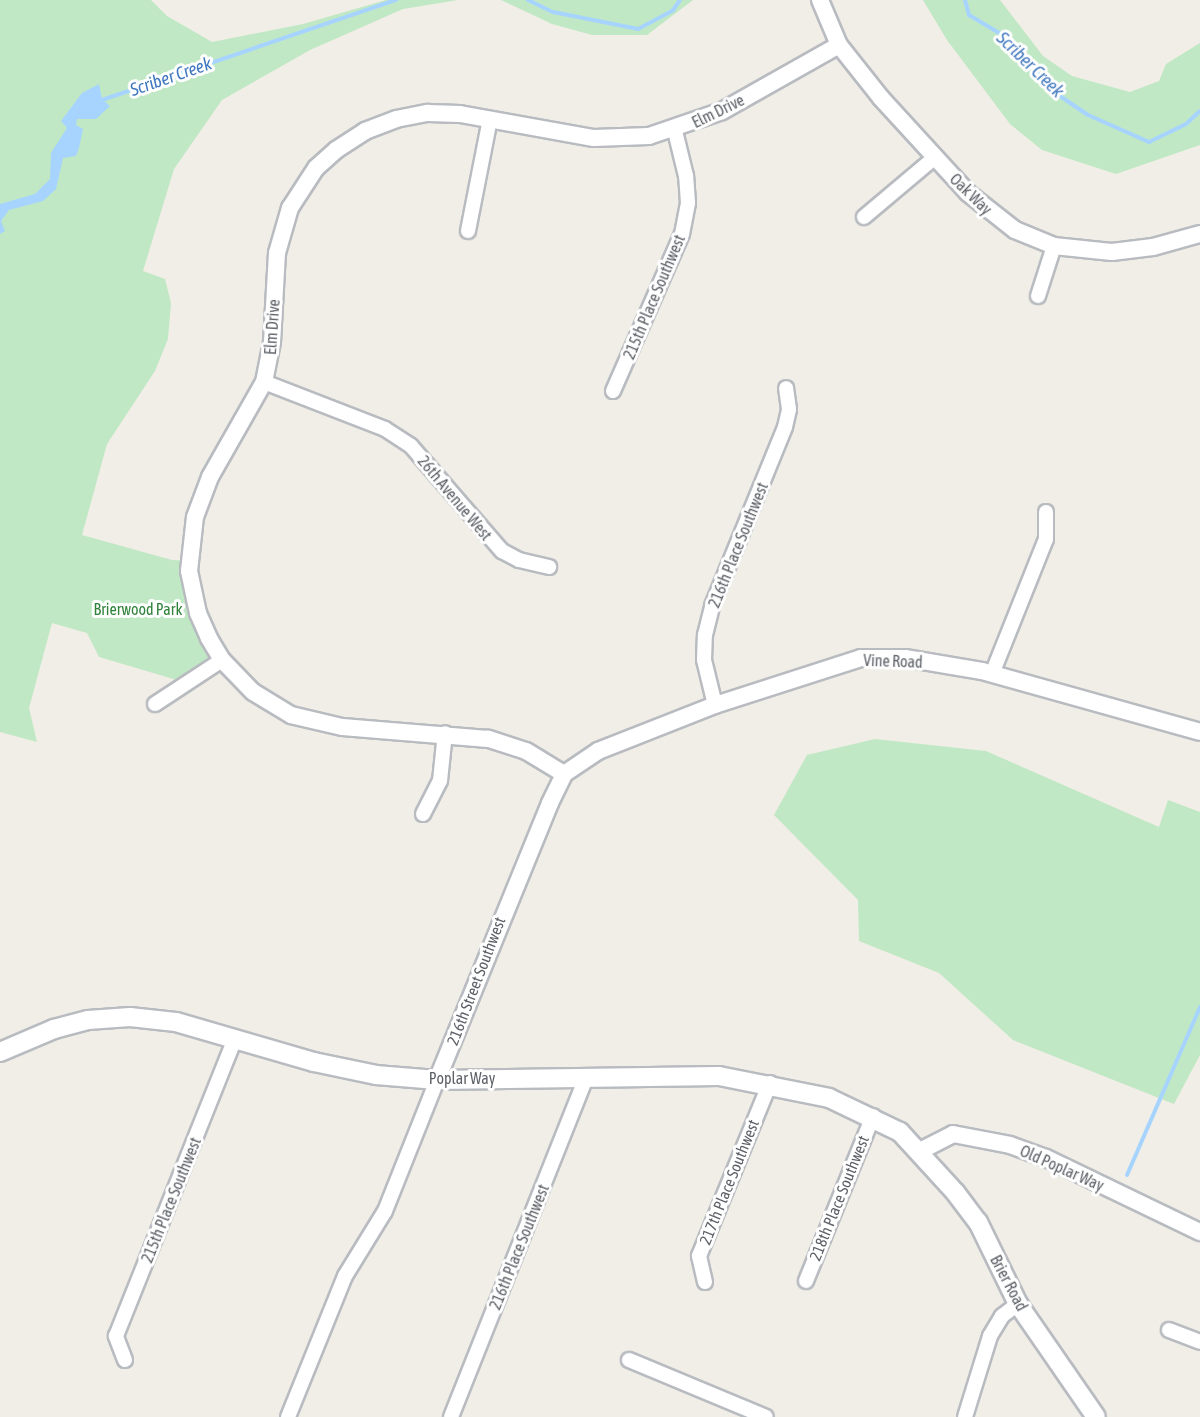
<!DOCTYPE html>
<html>
<head>
<meta charset="utf-8">
<style>
  body { margin:0 }
  #map { position:relative; width:1200px; height:1417px; overflow:hidden; background:#f0eee6; font-family:"Asap Condensed",sans-serif }
  div>[style] { position:absolute }
  [style*='--x'] { left:calc(var(--x)*1px); top:calc(var(--y)*1px); width:calc(var(--w)*1px); rotate:calc(var(--a)*1deg) }
  .green>* { inset:0; background:#c1e8c4 }
  .water>* { inset:0; background:#a7d4ff }
  .stream>* { height:4px; margin:-2px; padding:0 2px; transform-origin:2px; border-radius:2px; background:#a7d4ff }
  .roads { filter:drop-shadow(2px 0 #b8bbc0) drop-shadow(-2px 0 #b8bbc0) drop-shadow(0 2px #b8bbc0) drop-shadow(0 -2px #b8bbc0) }
  .minor>* { height:14px; margin:-7px; padding:0 7px; transform-origin:7px; border-radius:7px; background:#fff }
  .tertiary>* { height:16px; margin:-8px; padding:0 8px; transform-origin:8px; border-radius:8px; background:#fff }
  .secondary>* { height:18px; margin:-9px; padding:0 9px; transform-origin:9px; border-radius:9px; background:#fff }
  span { translate:-50% -50%; white-space:nowrap; text-align:center; line-height:1.15; -webkit-text-stroke:6px #fff; paint-order:stroke }
  .street-label { font-size:16px; color:#5d6167 }
  .park-label { font-size:16px; color:#30823a }
  .water-label { font-size:18px; color:#4078bf; font-style:italic }
</style>
</head>
<body>
<div id="map">
  <div class="green">
    <i style="clip-path:polygon(0 0,151px 0,167px 16px,212px 42px,303px 24px,386px 0,458px 0,403px 9px,310px 50px,222px 100px,174px 169px,143px 271px,165px 279px,171px 303px,168px 339px,155px 371px,107px 444px,82px 535px,172px 560px,189px 561px,222px 660px,187px 683px,99px 657px,87px 633px,52px 623px,29px 708px,37px 742px,0 732px)"></i>
    <i style="clip-path:polygon(501px 0,693px 0,647px 35px,592px 35px,552px 24px)"></i>
    <i style="clip-path:polygon(923px 0,1000px 0,1043px 56px,1072px 76px,1130px 92px,1159px 81px,1166px 64px,1200px 43px,1200px 145px,1116px 174px,1042px 150px,1010px 124px,947px 40px)"></i>
    <i style="clip-path:polygon(875px 739px,986px 751px,1159px 827px,1168px 800px,1200px 812px,1200px 1055px,1174px 1104px,1013px 1040px,939px 973px,859px 941px,858px 900px,774px 815px,807px 755px)"></i>
  </div>
  <div class="water">
    <i style="clip-path:polygon(99px 84px,102px 99px,110px 106px,96px 119px,77px 119px,76px 125px,83px 129px,79px 148px,76px 156px,63px 158px,56px 189px,43px 201px,9px 210px,1px 221px,5px 231px,0 234px,0 204px,35px 194px,50px 179px,51px 153px,67px 128px,61px 121px,82px 93px)"></i>
  </div>
  <div class="stream">
    <i style="--x:528;--y:0;--w:28;--a:26"></i>
    <i style="--x:553;--y:12;--w:87;--a:11.3"></i>
    <i style="--x:638;--y:29;--w:40;--a:-28"></i>
    <i style="--x:673;--y:10;--w:12;--a:-55"></i>
    <i style="--x:965;--y:0;--w:16;--a:75"></i>
    <i style="--x:969;--y:15;--w:43;--a:30.7"></i>
    <i style="--x:1006;--y:37;--w:73;--a:48.9"></i>
    <i style="--x:1054;--y:92;--w:41;--a:34.1"></i>
    <i style="--x:1088;--y:115;--w:67;--a:23.9"></i>
    <i style="--x:1149;--y:142;--w:41;--a:-25.9"></i>
    <i style="--x:1186;--y:124;--w:19;--a:-43"></i>
    <i style="--x:99;--y:101;--w:314;--a:-18.8"></i>
    <i style="--x:1127;--y:1175;--w:183;--a:-66.5"></i>
  </div>
  <div class="roads">
    <div class="minor">
      <i style="--x:864;--y:217;--w:92;--a:-40.1"></i>
      <i style="--x:468;--y:231;--w:114;--a:-78.9"></i>
      <i style="--x:1038;--y:296;--w:52;--a:-72.3"></i>
      <i style="--x:264;--y:382;--w:130;--a:21.2"></i>
      <i style="--x:385;--y:429;--w:31;--a:33"></i>
      <i style="--x:411;--y:446;--w:139;--a:49.1"></i>
      <i style="--x:502;--y:551;--w:19;--a:28"></i>
      <i style="--x:519;--y:560;--w:31;--a:13"></i>
      <i style="--x:613;--y:391;--w:171;--a:-66.3"></i>
      <i style="--x:682;--y:234;--w:32;--a:-79"></i>
      <i style="--x:688;--y:203;--w:27;--a:-94"></i>
      <i style="--x:686;--y:176;--w:46;--a:-103.7"></i>
      <i style="--x:992;--y:674;--w:145;--a:-68.2"></i>
      <i style="--x:1046;--y:539;--w:27;--a:-90"></i>
      <i style="--x:155;--y:704;--w:80;--a:-33.3"></i>
      <i style="--x:715;--y:705;--w:46;--a:-103.7"></i>
      <i style="--x:704;--y:660;--w:25;--a:-88"></i>
      <i style="--x:705;--y:635;--w:30;--a:-76"></i>
      <i style="--x:712;--y:606;--w:193;--a:-67.8"></i>
      <i style="--x:785;--y:427;--w:18;--a:-77"></i>
      <i style="--x:789;--y:409;--w:21;--a:-98"></i>
      <i style="--x:423;--y:814;--w:37;--a:-63"></i>
      <i style="--x:440;--y:781;--w:48;--a:-84.1"></i>
      <i style="--x:806;--y:1281;--w:178;--a:-67.9"></i>
      <i style="--x:705;--y:1282;--w:27;--a:-103"></i>
      <i style="--x:699;--y:1256;--w:187;--a:-67.7"></i>
      <i style="--x:1169;--y:1330;--w:33;--a:21"></i>
      <i style="--x:125;--y:1360;--w:26;--a:-111"></i>
      <i style="--x:116;--y:1336;--w:320;--a:-68.2"></i>
      <i style="--x:629;--y:1360;--w:148;--a:22.6"></i>
      <i style="--x:288;--y:1417;--w:152;--a:-68"></i>
      <i style="--x:345;--y:1276;--w:76;--a:-58.4"></i>
      <i style="--x:385;--y:1211;--w:141;--a:-68.3"></i>
      <i style="--x:451;--y:1417;--w:366;--a:-68.3"></i>
      <i style="--x:965;--y:1417;--w:85;--a:-72.8"></i>
      <i style="--x:990;--y:1336;--w:23;--a:-59"></i>
      <i style="--x:1002;--y:1316;--w:20;--a:-37"></i>
    </div>
    <div class="tertiary">
      <i style="--x:820;--y:0;--w:49;--a:67.1"></i>
      <i style="--x:839;--y:45;--w:68;--a:51.6"></i>
      <i style="--x:881;--y:98;--w:129;--a:47.5"></i>
      <i style="--x:968;--y:193;--w:60;--a:38.2"></i>
      <i style="--x:1015;--y:230;--w:42;--a:22.3"></i>
      <i style="--x:1054;--y:246;--w:58;--a:5.9"></i>
      <i style="--x:1112;--y:252;--w:41;--a:-7"></i>
      <i style="--x:1153;--y:247;--w:49;--a:-15.5"></i>
      <i style="--x:564;--y:774;--w:44;--a:-148.8"></i>
      <i style="--x:526;--y:751;--w:40;--a:-162"></i>
      <i style="--x:488;--y:739;--w:146;--a:-175.3"></i>
      <i style="--x:342;--y:727;--w:52;--a:-166.8"></i>
      <i style="--x:291;--y:715;--w:44;--a:-148.8"></i>
      <i style="--x:253;--y:692;--w:45;--a:-134.1"></i>
      <i style="--x:222;--y:660;--w:26;--a:-121"></i>
      <i style="--x:209;--y:638;--w:27;--a:-114"></i>
      <i style="--x:198;--y:613;--w:43;--a:-102.1"></i>
      <i style="--x:189;--y:571;--w:54;--a:-83.7"></i>
      <i style="--x:195;--y:517;--w:43;--a:-69.4"></i>
      <i style="--x:210;--y:477;--w:109;--a:-60.4"></i>
      <i style="--x:264;--y:382;--w:41;--a:-78.7"></i>
      <i style="--x:272;--y:342;--w:89;--a:-86.8"></i>
      <i style="--x:277;--y:253;--w:47;--a:-73.9"></i>
      <i style="--x:290;--y:208;--w:48;--a:-57"></i>
      <i style="--x:316;--y:168;--w:27;--a:-42"></i>
      <i style="--x:336;--y:150;--w:35;--a:-33"></i>
      <i style="--x:365;--y:131;--w:33;--a:-21"></i>
      <i style="--x:396;--y:119;--w:33;--a:-11"></i>
      <i style="--x:428;--y:113;--w:32;--a:2"></i>
      <i style="--x:460;--y:114;--w:136;--a:10.2"></i>
      <i style="--x:594;--y:138;--w:55;--a:-2.1"></i>
      <i style="--x:649;--y:136;--w:77;--a:-18.9"></i>
      <i style="--x:722;--y:111;--w:134;--a:-29.4"></i>
      <i style="--x:437;--y:1080;--w:299;--a:-67.8"></i>
      <i style="--x:550;--y:803;--w:32;--a:-64"></i>
      <i style="--x:564;--y:774;--w:41;--a:-34.1"></i>
      <i style="--x:598;--y:751;--w:126;--a:-21.5"></i>
      <i style="--x:715;--y:705;--w:153;--a:-17.8"></i>
      <i style="--x:861;--y:658;--w:44;--a:0"></i>
      <i style="--x:905;--y:658;--w:78;--a:9.6"></i>
      <i style="--x:982;--y:671;--w:226;--a:15.6"></i>
      <i style="--x:920;--y:1151;--w:37;--a:-27"></i>
      <i style="--x:953;--y:1134;--w:58;--a:10.9"></i>
      <i style="--x:1010;--y:1145;--w:38;--a:20"></i>
      <i style="--x:1046;--y:1158;--w:171;--a:25.7"></i>
    </div>
    <div class="secondary">
      <i style="--x:0;--y:1052;--w:59;--a:-23.1"></i>
      <i style="--x:54;--y:1029;--w:35;--a:-15"></i>
      <i style="--x:88;--y:1020;--w:42;--a:-4.1"></i>
      <i style="--x:130;--y:1017;--w:46;--a:6.2"></i>
      <i style="--x:176;--y:1022;--w:144;--a:16.2"></i>
      <i style="--x:314;--y:1062;--w:63;--a:11.8"></i>
      <i style="--x:376;--y:1075;--w:61;--a:4.7"></i>
      <i style="--x:437;--y:1080;--w:282;--a:-0.8"></i>
      <i style="--x:719;--y:1076;--w:112;--a:11.3"></i>
      <i style="--x:829;--y:1098;--w:79;--a:25.6"></i>
      <i style="--x:900;--y:1132;--w:81;--a:47.5"></i>
      <i style="--x:955;--y:1192;--w:38;--a:53"></i>
      <i style="--x:978;--y:1222;--w:91;--a:64"></i>
      <i style="--x:1018;--y:1304;--w:137;--a:55.4"></i>
    </div>
  </div>
  <div class="street-label">
    <span style="left:718px;top:111px;rotate:-26deg">Elm Drive</span>
    <span style="left:971px;top:194px;rotate:44deg">Oak Way</span>
    <span style="left:654px;top:297px;rotate:-67deg">215th Place Southwest</span>
    <span style="left:272px;top:327px;rotate:-86deg">Elm Drive</span>
    <span style="left:455px;top:498px;rotate:50deg">26th Avenue West</span>
    <span style="left:738px;top:545px;rotate:-68deg">216th Place Southwest</span>
    <span style="left:893px;top:661px;rotate:2deg">Vine Road</span>
    <span style="left:476px;top:981px;rotate:-69deg">216th Street Southwest</span>
    <span style="left:462px;top:1078px">Poplar Way</span>
    <span style="left:1062px;top:1168px;rotate:24deg">Old Poplar Way</span>
    <span style="left:729px;top:1182px;rotate:-68deg">217th Place Southwest</span>
    <span style="left:839px;top:1198px;rotate:-68deg">218th Place Southwest</span>
    <span style="left:171px;top:1200px;rotate:-68deg">215th Place Southwest</span>
    <span style="left:519px;top:1247px;rotate:-68deg">216th Place Southwest</span>
    <span style="left:1009px;top:1283px;rotate:62deg">Brier Road</span>
  </div>
  <div class="park-label">
    <span style="left:138px;top:609px">Brierwood Park</span>
  </div>
  <div class="water-label">
    <span style="left:1030px;top:65px;rotate:44deg">Scriber Creek</span>
    <span style="left:171px;top:77px;rotate:-19deg">Scriber Creek</span>
  </div>
</div>
</body>
</html>
